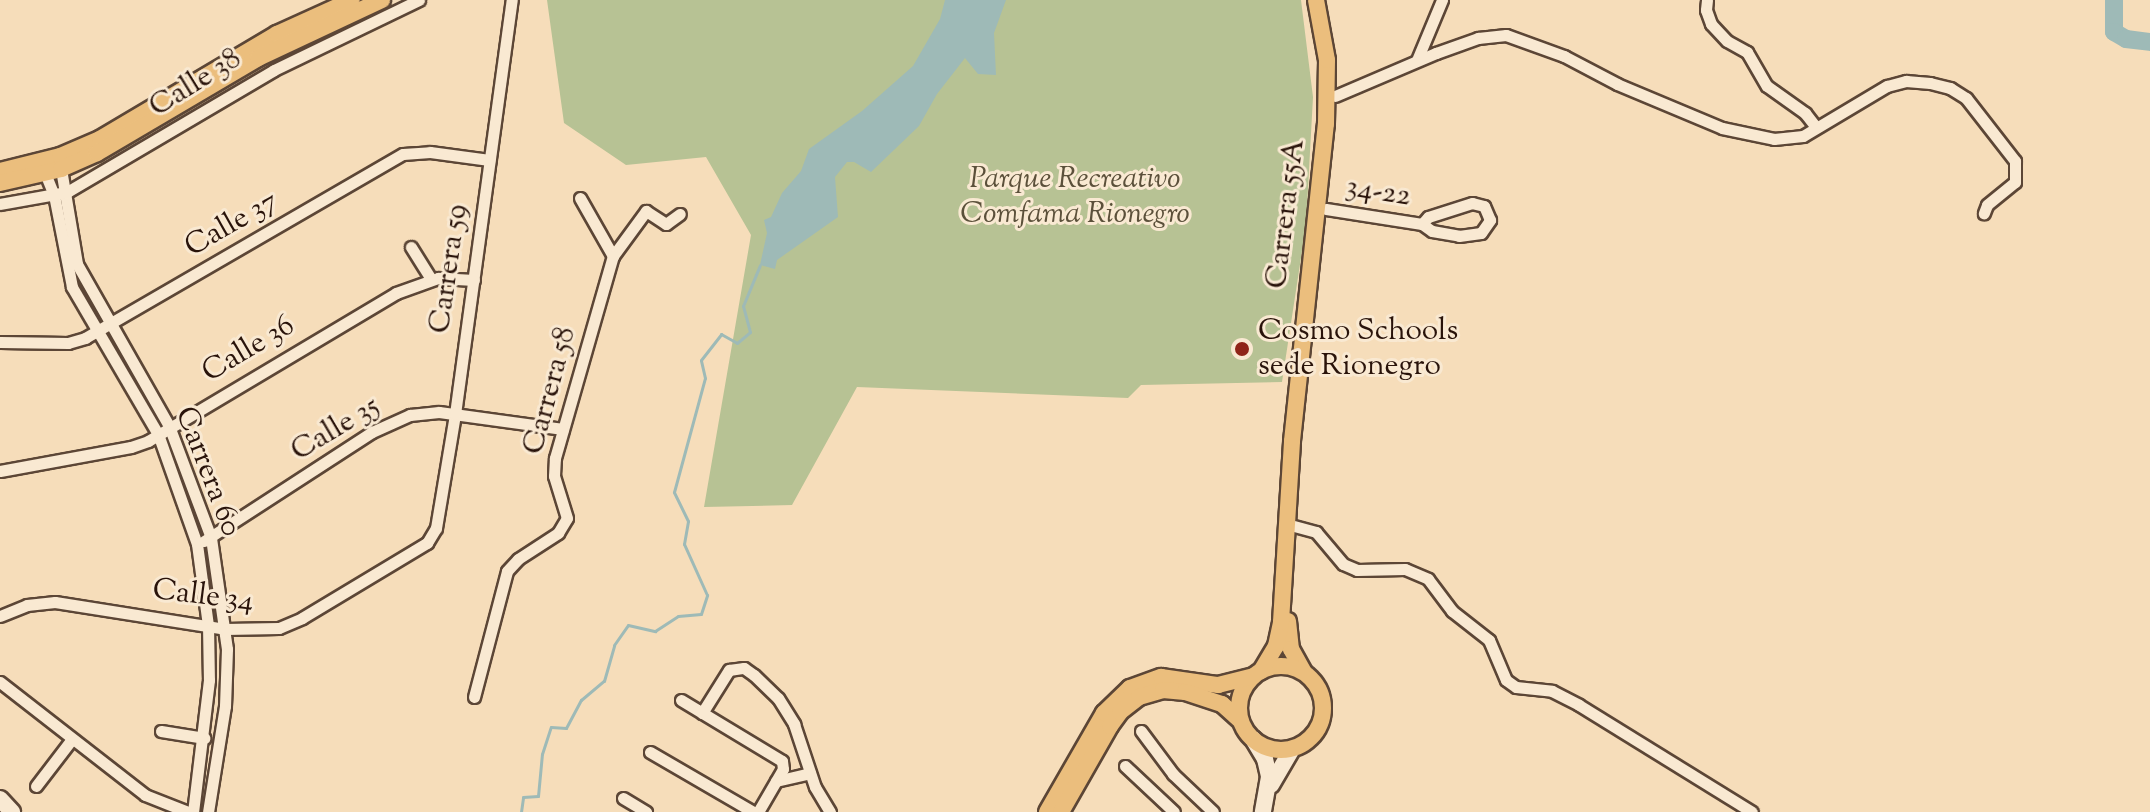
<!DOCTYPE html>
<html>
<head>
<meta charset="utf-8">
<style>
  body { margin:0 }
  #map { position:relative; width:2150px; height:812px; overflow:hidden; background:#f6ddba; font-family:"Sorts Mill Goudy",serif }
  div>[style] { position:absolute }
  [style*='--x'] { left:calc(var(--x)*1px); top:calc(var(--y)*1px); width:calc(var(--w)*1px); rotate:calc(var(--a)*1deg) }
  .green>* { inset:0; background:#b7c294 }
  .water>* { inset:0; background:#9ebab7 }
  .stream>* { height:3px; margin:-1.5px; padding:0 1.5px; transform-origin:1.5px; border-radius:1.5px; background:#9ebab7 }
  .river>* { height:18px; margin:-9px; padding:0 9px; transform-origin:9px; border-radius:9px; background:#9ebab7 }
  .roads { filter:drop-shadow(2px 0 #5c4636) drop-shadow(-2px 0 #5c4636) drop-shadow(0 2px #5c4636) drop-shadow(0 -2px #5c4636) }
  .street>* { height:11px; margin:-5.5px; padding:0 5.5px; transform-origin:5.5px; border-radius:5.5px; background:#f9e9d2 }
  .secondary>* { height:16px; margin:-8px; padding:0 8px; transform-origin:8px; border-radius:8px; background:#f9e9d2 }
  .primary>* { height:16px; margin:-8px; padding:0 8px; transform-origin:8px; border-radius:8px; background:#ebbe7d }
  .primary>.ring { margin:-8px; padding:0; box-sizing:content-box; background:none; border:16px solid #ebbe7d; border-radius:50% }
  .dots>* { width:22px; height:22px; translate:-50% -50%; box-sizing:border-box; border:4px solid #f9e9d2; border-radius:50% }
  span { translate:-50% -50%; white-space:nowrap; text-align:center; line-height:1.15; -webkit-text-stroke:6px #f9e9d2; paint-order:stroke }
  .street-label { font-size:30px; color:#29130a }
  .park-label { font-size:30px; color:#5b503a; font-style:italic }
  .poi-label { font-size:30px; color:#29130a }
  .left { translate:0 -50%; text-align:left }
</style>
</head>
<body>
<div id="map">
  <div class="green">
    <i style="clip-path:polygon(547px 0,1301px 0,1313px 97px,1306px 225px,1282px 382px,1141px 385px,1128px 398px,857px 387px,792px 505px,704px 507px,751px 235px,706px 157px,626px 165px,564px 123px)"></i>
  </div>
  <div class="water">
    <i style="clip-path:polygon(945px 0,1006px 0,994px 33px,996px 75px,978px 74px,965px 58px,937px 94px,919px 126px,871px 172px,854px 162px,847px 162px,835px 177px,838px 217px,777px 260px,775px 269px,760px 265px,767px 233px,764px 220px,771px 217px,782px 193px,801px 171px,809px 149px,862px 111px,913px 66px,940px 19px)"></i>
  </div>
  <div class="stream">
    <i style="--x:521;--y:812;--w:15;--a:-82"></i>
    <i style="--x:523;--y:797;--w:15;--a:-4"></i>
    <i style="--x:538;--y:796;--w:42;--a:-84.6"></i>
    <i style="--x:542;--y:754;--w:28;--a:-72"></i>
    <i style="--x:551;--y:727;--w:15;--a:4"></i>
    <i style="--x:566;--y:728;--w:32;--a:-62"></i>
    <i style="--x:581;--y:700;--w:30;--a:-40"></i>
    <i style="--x:604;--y:681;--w:37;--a:-74"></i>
    <i style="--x:614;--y:645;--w:24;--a:-55"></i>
    <i style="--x:628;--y:625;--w:28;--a:13"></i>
    <i style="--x:655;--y:631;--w:27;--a:-33"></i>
    <i style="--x:678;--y:616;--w:23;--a:-5"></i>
    <i style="--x:701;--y:614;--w:20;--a:-72"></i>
    <i style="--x:707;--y:595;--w:56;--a:-114.3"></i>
    <i style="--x:684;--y:544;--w:23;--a:-80"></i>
    <i style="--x:688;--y:521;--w:32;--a:-116"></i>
    <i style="--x:674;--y:492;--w:118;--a:-74.8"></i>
    <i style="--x:705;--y:378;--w:18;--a:-103"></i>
    <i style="--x:701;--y:360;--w:33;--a:-52"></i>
    <i style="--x:721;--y:334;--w:18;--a:29"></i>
    <i style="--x:737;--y:343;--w:17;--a:-40"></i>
    <i style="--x:750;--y:332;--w:27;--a:-105"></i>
    <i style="--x:743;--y:306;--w:44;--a:-67.5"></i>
  </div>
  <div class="river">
    <i style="--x:2114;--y:0;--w:32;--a:90"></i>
    <i style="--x:2114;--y:32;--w:14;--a:30"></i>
    <i style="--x:2126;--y:39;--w:24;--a:7"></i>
  </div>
  <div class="roads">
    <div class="street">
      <i style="--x:1707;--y:0;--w:10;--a:96"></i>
      <i style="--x:1706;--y:10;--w:15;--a:70"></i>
      <i style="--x:1711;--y:24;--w:23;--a:47"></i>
      <i style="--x:1727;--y:41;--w:23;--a:29"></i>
      <i style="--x:1747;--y:52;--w:39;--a:60"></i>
      <i style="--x:1767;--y:86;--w:47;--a:35.4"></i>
      <i style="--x:1805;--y:113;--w:16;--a:52"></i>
      <i style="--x:1417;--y:60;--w:65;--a:-67.4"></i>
      <i style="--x:1335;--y:96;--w:110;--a:-23.1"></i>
      <i style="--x:1436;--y:53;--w:45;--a:-19.7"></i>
      <i style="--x:1478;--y:38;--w:28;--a:-6"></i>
      <i style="--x:1506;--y:35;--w:62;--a:19.9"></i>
      <i style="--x:1564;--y:56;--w:60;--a:27.8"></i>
      <i style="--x:1617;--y:84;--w:114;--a:22.7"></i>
      <i style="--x:1722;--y:128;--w:53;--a:11.9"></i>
      <i style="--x:1774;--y:139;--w:29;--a:-6"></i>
      <i style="--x:1803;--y:136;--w:98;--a:-30.8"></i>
      <i style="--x:1887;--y:86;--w:20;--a:-15"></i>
      <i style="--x:1906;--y:81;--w:24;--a:5"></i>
      <i style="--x:1930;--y:83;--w:21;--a:14"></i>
      <i style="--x:1950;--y:88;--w:19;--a:32"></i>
      <i style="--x:1966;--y:98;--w:80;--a:52.1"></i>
      <i style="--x:2015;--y:161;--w:21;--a:90"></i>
      <i style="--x:2015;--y:182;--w:36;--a:141"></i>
      <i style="--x:1987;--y:205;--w:9;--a:111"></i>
      <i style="--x:61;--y:169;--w:96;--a:80.4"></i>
      <i style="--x:77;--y:264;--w:186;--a:60.4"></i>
      <i style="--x:169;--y:426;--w:120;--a:69.4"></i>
      <i style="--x:211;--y:538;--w:112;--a:81.8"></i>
      <i style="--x:227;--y:649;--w:57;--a:92"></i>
      <i style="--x:225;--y:706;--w:107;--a:99.1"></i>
      <i style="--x:45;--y:173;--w:24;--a:68"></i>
      <i style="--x:54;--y:195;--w:94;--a:78.9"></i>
      <i style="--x:72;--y:287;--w:170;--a:59.7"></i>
      <i style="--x:158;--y:434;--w:117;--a:70.5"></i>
      <i style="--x:197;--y:544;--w:82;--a:82.3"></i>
      <i style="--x:208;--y:625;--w:55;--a:89"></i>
      <i style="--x:209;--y:680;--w:133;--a:96.9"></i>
      <i style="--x:580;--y:198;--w:67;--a:60.4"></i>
      <i style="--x:613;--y:256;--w:56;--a:-53.7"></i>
      <i style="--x:646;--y:211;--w:24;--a:33"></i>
      <i style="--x:666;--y:224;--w:17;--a:-36"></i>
      <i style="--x:0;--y:204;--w:68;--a:-10.2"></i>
      <i style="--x:67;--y:192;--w:240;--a:-30.5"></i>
      <i style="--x:274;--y:70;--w:161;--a:-25.8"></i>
      <i style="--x:1326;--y:209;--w:97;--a:8.9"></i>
      <i style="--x:1422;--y:224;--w:12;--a:35"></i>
      <i style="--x:1432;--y:231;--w:27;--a:10"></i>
      <i style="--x:1459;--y:236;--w:22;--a:-8"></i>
      <i style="--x:1481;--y:233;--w:16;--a:-55"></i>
      <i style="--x:1490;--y:220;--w:15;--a:-113"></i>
      <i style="--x:1484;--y:206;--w:12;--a:-166"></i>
      <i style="--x:1472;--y:203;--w:46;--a:162.3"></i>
      <i style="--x:1428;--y:217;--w:9;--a:131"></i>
      <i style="--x:411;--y:247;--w:38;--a:58"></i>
      <i style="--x:0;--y:342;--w:68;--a:0.8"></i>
      <i style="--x:68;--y:343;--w:18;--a:-16"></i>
      <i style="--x:85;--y:338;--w:367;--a:-30.1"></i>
      <i style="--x:403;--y:154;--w:27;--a:-4"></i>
      <i style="--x:430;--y:152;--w:60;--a:7.7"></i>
      <i style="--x:0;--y:471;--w:133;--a:-10.4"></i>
      <i style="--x:131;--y:447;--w:18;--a:-19"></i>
      <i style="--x:148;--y:441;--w:289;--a:-30.8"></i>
      <i style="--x:396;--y:293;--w:45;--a:-19.7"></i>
      <i style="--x:438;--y:278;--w:36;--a:3"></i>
      <i style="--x:1294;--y:526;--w:23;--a:15"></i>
      <i style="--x:1316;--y:532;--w:42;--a:49.8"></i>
      <i style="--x:1343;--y:564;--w:15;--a:23"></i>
      <i style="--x:1357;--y:570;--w:48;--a:-1.2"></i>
      <i style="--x:1405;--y:569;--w:25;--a:23"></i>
      <i style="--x:1428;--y:579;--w:40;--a:53"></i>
      <i style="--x:1452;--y:611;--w:47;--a:38.1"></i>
      <i style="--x:1489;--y:640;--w:43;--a:67"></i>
      <i style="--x:1506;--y:680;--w:12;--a:35"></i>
      <i style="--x:1516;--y:687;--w:36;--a:6"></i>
      <i style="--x:1552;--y:691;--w:30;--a:27"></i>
      <i style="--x:1579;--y:705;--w:203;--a:31.7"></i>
      <i style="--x:204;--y:541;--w:200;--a:-33"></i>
      <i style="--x:372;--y:432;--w:42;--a:-24.1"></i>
      <i style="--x:410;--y:415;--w:29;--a:-6"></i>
      <i style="--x:439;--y:412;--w:125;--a:7.8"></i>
      <i style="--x:0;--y:616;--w:29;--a:-22"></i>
      <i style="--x:27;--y:605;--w:28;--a:-6"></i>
      <i style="--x:55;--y:602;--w:172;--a:9"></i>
      <i style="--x:225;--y:629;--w:54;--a:-1.1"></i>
      <i style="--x:279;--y:628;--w:25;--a:-23"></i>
      <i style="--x:302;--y:618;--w:146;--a:-31"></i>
      <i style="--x:427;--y:543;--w:17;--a:-59"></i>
      <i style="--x:436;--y:528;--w:116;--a:-80.5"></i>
      <i style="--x:455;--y:414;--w:418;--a:-82.2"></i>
      <i style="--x:0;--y:682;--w:184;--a:37.9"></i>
      <i style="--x:145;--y:795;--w:46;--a:21.6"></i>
      <i style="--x:474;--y:697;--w:130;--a:-75.3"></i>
      <i style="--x:507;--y:571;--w:16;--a:-47"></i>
      <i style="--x:518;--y:559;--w:48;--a:-33"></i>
      <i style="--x:558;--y:533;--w:17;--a:-59"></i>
      <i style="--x:567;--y:518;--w:44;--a:-107.2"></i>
      <i style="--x:554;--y:476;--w:18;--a:-87"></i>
      <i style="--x:555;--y:458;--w:210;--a:-74"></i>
      <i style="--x:681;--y:700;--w:118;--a:31.1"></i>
      <i style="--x:782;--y:761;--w:8;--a:83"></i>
      <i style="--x:783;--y:769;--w:50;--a:120.2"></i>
      <i style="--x:702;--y:713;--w:51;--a:-57.9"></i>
      <i style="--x:729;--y:670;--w:15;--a:-8"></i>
      <i style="--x:744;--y:668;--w:12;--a:35"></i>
      <i style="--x:754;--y:675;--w:33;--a:44"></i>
      <i style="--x:778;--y:698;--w:31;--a:58"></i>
      <i style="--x:794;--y:724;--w:66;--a:71.6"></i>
      <i style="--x:815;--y:787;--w:29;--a:59"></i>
      <i style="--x:161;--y:731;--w:44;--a:9.2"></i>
      <i style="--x:1141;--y:731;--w:54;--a:53.3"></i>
      <i style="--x:1173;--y:774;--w:55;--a:43.5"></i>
      <i style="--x:650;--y:752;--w:119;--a:30.2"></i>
      <i style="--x:1125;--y:766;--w:67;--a:43.2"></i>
      <i style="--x:776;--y:781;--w:35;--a:-13"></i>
      <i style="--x:36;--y:786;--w:59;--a:-52.5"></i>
      <i style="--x:623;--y:798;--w:27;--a:31"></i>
    </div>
    <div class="secondary">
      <i style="--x:1253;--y:739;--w:23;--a:59"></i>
      <i style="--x:1265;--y:759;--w:18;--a:77"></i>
      <i style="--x:1269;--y:777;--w:36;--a:100"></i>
      <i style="--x:1271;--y:785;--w:42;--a:-59.7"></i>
      <i style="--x:0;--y:799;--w:18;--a:47"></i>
    </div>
    <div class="primary">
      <i style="--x:0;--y:171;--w:62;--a:-14"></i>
      <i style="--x:60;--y:156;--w:43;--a:-23"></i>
      <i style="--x:100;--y:139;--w:206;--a:-30.7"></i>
      <i style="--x:277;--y:34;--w:82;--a:-24.4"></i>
      <i style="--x:0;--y:183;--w:63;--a:-12.9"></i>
      <i style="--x:61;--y:169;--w:39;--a:-24"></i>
      <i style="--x:97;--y:153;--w:187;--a:-30.5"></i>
      <i style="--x:258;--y:58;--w:137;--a:-25.1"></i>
      <i style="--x:1288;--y:621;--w:28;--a:84"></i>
      <i style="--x:1291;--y:649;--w:26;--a:61"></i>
      <i class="ring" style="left:1239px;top:666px;width:68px;height:68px"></i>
      <i style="--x:1261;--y:671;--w:29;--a:-59"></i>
      <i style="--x:1276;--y:646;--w:25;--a:-78"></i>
      <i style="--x:1281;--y:622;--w:181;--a:-86.5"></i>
      <i style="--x:1292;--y:441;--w:319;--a:-83.9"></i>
      <i style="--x:1326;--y:124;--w:64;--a:-89.1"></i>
      <i style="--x:1327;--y:60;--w:61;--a:-100.4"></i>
      <i style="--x:1047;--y:812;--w:114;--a:-60.1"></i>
      <i style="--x:1104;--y:713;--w:36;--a:-44"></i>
      <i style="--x:1130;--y:688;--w:33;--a:-20"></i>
      <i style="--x:1161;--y:677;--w:58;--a:8"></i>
      <i style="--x:1218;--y:685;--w:36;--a:-14"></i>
      <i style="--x:1061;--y:812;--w:99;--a:-60.3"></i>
      <i style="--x:1110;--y:726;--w:17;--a:-54"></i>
      <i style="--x:1120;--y:712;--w:24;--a:-38"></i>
      <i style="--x:1139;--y:697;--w:25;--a:-16"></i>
      <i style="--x:1163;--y:690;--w:22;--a:5"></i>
      <i style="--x:1185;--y:692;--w:39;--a:18"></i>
      <i style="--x:1222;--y:704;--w:25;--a:42"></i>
    </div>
  </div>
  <div class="dots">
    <i style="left:1242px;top:349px;background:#8f2418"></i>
  </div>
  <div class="street-label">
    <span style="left:196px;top:84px;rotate:-32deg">Calle 38</span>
    <span style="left:1378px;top:193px;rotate:9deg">34-22</span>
    <span style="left:1287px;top:214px;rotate:-83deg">Carrera 55A</span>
    <span style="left:232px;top:225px;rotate:-30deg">Calle 37</span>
    <span style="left:450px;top:269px;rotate:-82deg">Carrera 59</span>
    <span style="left:249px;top:350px;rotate:-31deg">Calle 36</span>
    <span style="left:551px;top:391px;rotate:-75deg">Carrera 58</span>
    <span style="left:336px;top:430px;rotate:-31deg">Calle 35</span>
    <span style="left:207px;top:472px;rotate:69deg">Carrera 60</span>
    <span style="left:203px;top:597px;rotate:7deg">Calle 34</span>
  </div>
  <div class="park-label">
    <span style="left:1075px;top:197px">Parque Recreativo<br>Comfama Rionegro</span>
  </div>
  <div class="poi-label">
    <span class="left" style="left:1258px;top:349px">Cosmo Schools<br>sede Rionegro</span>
  </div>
</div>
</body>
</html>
